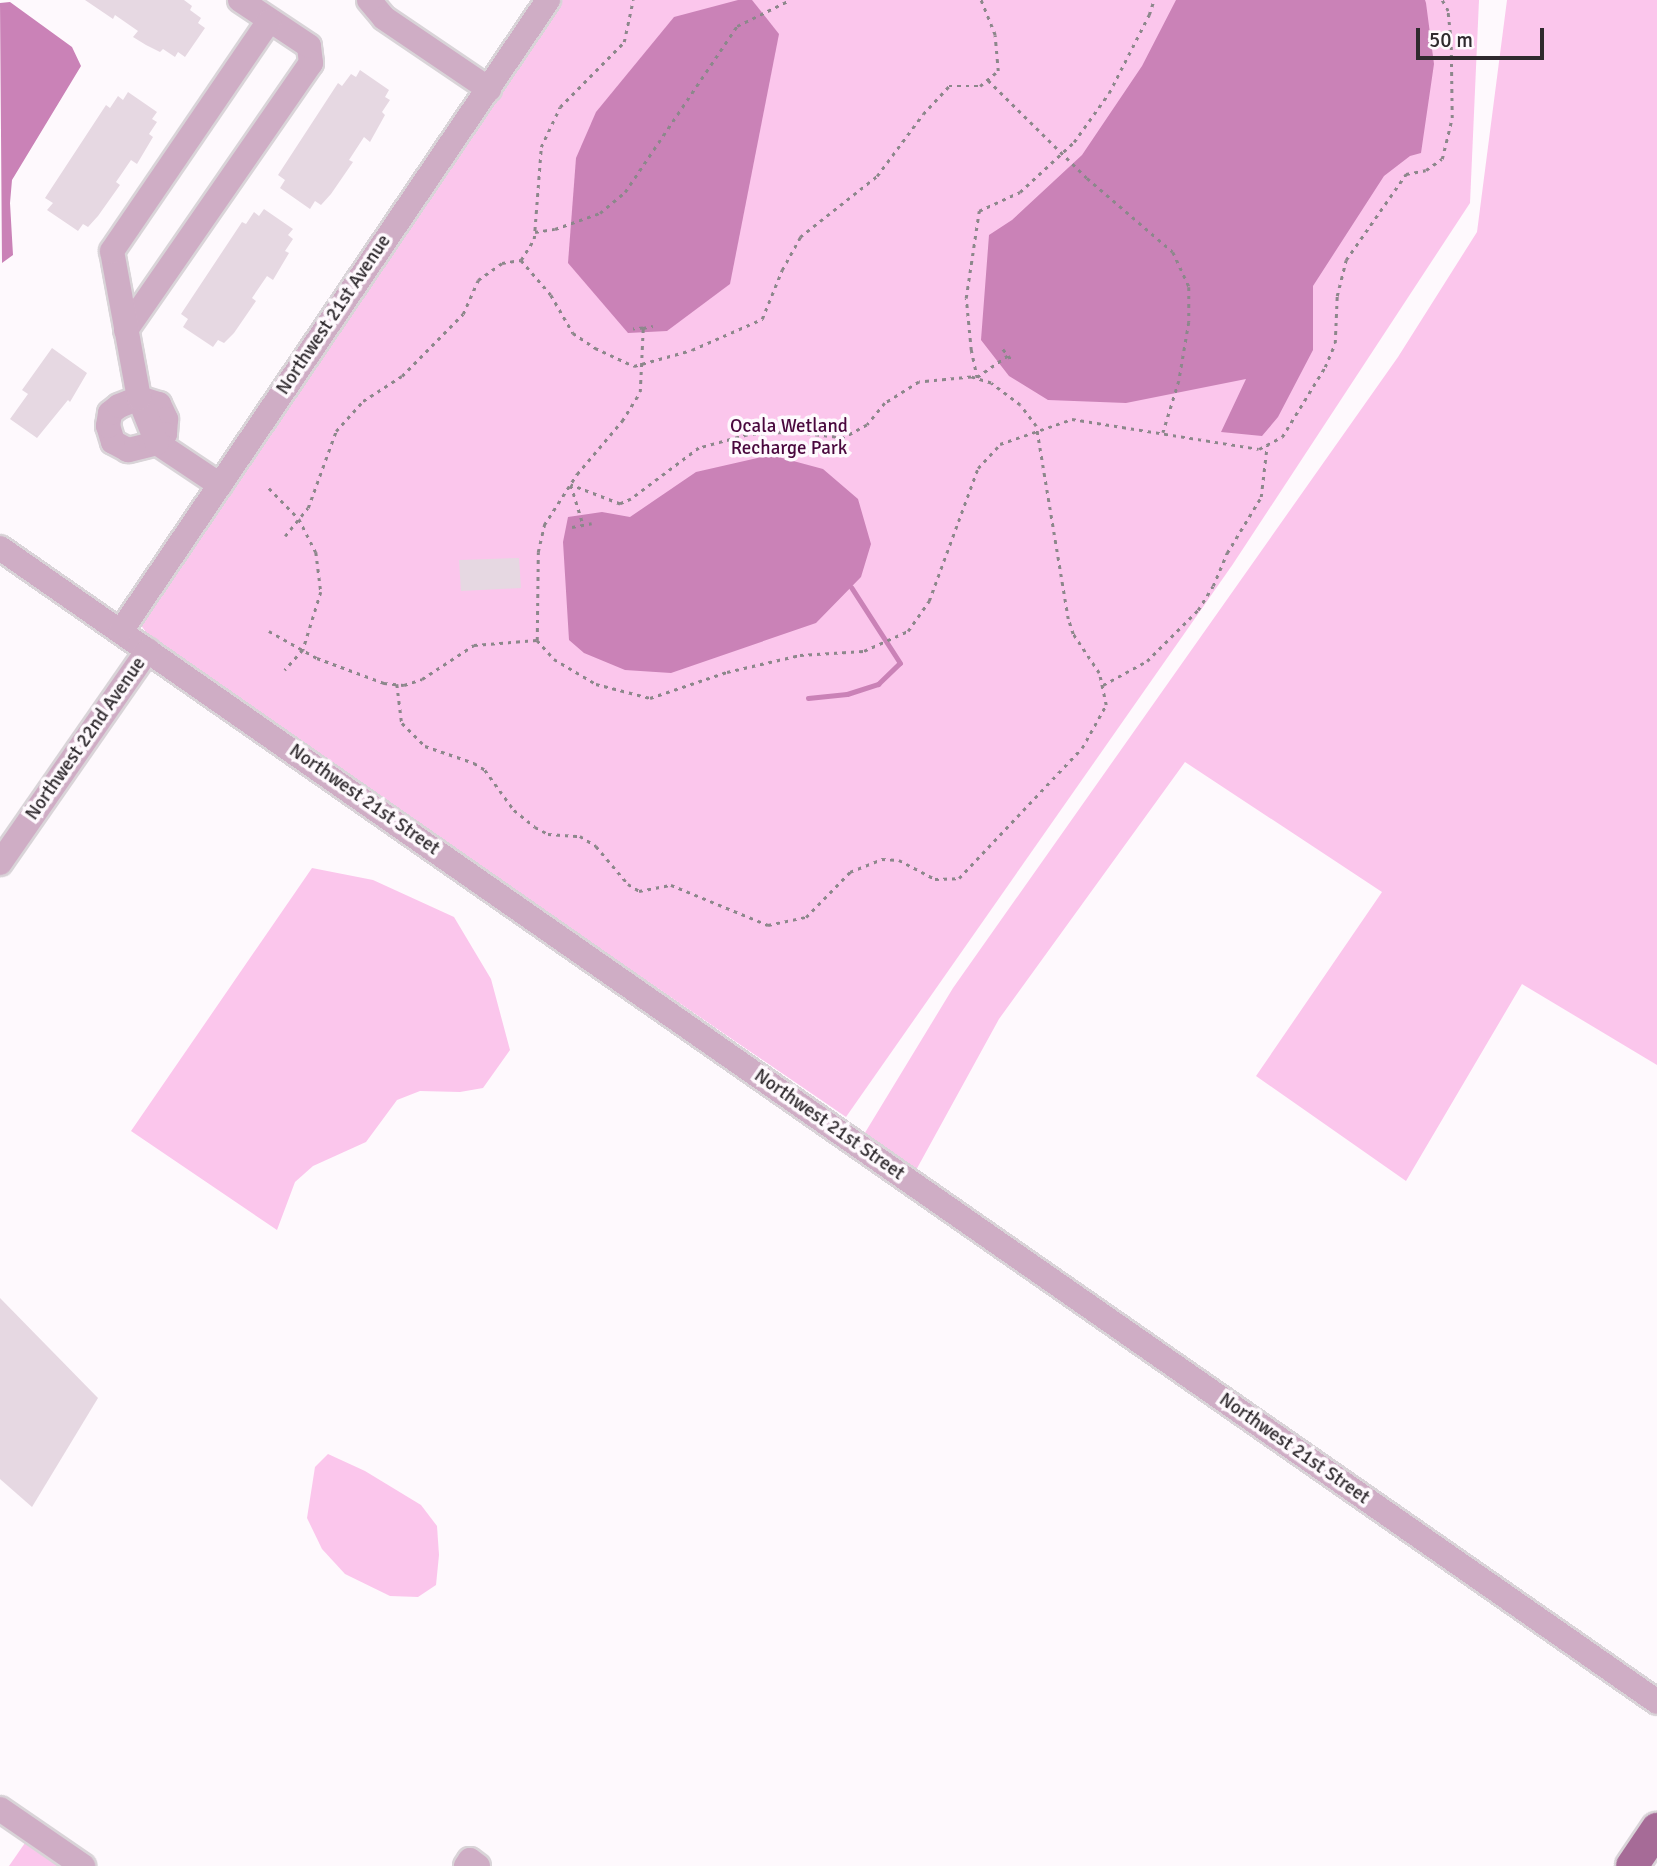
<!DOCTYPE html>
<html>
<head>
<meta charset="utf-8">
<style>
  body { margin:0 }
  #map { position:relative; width:1657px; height:1866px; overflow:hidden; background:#fef9fd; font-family:Signika,sans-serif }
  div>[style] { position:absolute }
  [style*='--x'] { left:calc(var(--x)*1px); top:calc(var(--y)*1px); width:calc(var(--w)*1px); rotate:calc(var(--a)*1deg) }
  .green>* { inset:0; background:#fbc6ec }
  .water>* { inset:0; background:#ca82b7 }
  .stream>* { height:5px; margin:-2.5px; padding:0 2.5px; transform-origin:2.5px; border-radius:2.5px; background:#ca82b7 }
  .building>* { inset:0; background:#e6d8e2 }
  .path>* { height:2.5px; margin-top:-1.25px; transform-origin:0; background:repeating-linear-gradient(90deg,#8c878b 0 3.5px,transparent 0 8.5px) }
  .roads { filter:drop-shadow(2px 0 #d9d4d8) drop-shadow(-2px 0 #d9d4d8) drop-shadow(0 2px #d9d4d8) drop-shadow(0 -2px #d9d4d8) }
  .minor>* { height:24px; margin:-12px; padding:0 12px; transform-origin:12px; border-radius:12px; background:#cfadc5 }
  .major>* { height:32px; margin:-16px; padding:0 16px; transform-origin:16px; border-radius:16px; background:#a66b97 }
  span { translate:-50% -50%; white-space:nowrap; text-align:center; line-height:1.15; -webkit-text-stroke:7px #fef9fd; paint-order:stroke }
  .street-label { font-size:19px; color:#2f2a2e }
  .park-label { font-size:19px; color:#4a083e }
  .scale { position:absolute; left:1416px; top:28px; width:128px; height:32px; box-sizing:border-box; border:4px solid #2f2a2e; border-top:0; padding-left:9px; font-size:21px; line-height:24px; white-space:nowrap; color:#2f2a2e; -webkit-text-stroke:5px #fef9fd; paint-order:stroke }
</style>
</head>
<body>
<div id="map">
  <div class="green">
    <i style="clip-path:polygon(561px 0,1479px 0,1470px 203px,1233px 564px,846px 1117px,289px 736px,148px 635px,140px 624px,146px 604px)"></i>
    <i style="clip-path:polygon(1507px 0,1657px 0,1657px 1065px,1522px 984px,1406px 1181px,1256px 1076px,1382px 892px,1185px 762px,999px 1019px,915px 1172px,863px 1136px,953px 988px,1398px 357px,1477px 232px)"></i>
    <i style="clip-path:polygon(312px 868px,373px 880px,454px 917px,491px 979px,510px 1050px,483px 1088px,460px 1092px,420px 1091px,397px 1100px,366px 1142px,313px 1166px,295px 1182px,277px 1230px,131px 1131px)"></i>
    <i style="clip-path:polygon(328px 1454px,365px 1471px,421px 1505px,437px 1526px,439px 1555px,436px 1585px,418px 1597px,390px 1596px,345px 1574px,322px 1549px,307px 1518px,315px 1467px)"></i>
    <i style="clip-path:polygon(27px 1840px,66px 1866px,9px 1866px)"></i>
  </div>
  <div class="water">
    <i style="clip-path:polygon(738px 0,752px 0,779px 34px,730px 284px,667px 331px,628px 333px,568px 263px,576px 158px,596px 112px,674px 17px)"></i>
    <i style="clip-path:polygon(1176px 0,1425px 0,1426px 3px,1434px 64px,1421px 153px,1410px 156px,1384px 176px,1313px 286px,1313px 350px,1278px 417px,1262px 436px,1221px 432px,1246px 379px,1126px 403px,1048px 400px,1009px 376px,981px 340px,989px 235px,1012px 220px,1082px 155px,1142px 66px)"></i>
    <i style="clip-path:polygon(10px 2px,72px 47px,81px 66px,12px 180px,10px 203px,13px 255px,2px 263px,0 3px)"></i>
    <i style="clip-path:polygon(771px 455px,823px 469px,858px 499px,871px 544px,861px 577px,816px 623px,671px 673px,625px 670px,584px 653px,569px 640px,563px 542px,568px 517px,602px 512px,630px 517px,696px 472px)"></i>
  </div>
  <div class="stream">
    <i style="--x:808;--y:698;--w:39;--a:-6"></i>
    <i style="--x:847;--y:694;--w:33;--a:-18"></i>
    <i style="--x:878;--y:684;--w:30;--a:-44"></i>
    <i style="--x:900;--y:663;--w:90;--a:-122.8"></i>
  </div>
  <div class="building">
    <i style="clip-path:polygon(85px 0,184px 0,192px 6px,190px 10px,201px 18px,198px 23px,205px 28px,185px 57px,178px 52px,175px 57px,163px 49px,160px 52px,146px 45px,133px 37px,138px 31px,115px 15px,113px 19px)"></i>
    <i style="clip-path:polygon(360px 70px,389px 90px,385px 97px,390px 100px,382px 112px,385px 115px,370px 142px,364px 137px,349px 160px,353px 162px,331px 194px,321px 205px,315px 201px,310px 209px,280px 188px,285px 180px,278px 175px,338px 83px,342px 86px,351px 74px,356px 77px)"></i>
    <i style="clip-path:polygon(128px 92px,157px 112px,152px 119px,157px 122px,149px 134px,153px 137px,137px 164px,131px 160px,116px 182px,120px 185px,98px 216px,88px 227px,83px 224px,78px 231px,47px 210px,53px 203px,45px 198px,106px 105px,110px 108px,118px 96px,123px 100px)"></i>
    <i style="clip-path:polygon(264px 209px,293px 229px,288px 235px,293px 239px,285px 251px,289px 253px,273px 280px,267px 276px,252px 298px,256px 301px,234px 333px,224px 343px,218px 340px,213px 347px,183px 327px,188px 319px,181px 314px,242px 222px,246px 224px,254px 212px,259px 216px)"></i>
    <i style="clip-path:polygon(52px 348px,87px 373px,70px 402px,68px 400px,37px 438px,10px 419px,28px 394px,22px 390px)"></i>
    <i style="clip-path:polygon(519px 558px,521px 588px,461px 591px,459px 560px)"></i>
    <i style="clip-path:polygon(0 1298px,98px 1398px,32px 1507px,0 1479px)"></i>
  </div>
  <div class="path">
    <i style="--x:988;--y:80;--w:139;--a:44.7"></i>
    <i style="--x:1087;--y:178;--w:113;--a:40.7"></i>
    <i style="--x:1173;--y:252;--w:38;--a:65"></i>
    <i style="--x:1189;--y:287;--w:35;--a:90"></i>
    <i style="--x:1189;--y:322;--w:60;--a:99.6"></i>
    <i style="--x:1179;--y:381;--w:54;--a:107.1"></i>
    <i style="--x:535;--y:232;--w:20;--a:-9"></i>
    <i style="--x:555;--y:229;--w:48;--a:-19.6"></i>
    <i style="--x:600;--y:213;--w:33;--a:-40"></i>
    <i style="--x:625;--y:192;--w:200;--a:-56"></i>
    <i style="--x:737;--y:26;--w:59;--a:-26.1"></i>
    <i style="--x:521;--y:260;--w:25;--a:-58"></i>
    <i style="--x:534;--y:239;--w:92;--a:-85.6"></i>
    <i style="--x:541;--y:147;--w:44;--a:-64.6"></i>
    <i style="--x:560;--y:107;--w:91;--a:-45.4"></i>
    <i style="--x:624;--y:42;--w:43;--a:-77.9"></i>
    <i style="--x:643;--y:328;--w:10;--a:-11"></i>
    <i style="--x:1003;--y:349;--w:16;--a:52"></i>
    <i style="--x:1008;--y:356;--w:38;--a:145"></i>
    <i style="--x:977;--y:378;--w:29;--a:-102"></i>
    <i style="--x:971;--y:350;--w:52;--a:-95.5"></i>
    <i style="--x:966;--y:298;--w:88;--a:-81.5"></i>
    <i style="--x:979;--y:211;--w:45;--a:-24.9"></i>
    <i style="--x:1020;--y:192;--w:74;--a:-42.8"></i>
    <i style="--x:1074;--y:142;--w:60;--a:-54.5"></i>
    <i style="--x:1109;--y:93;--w:88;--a:-62.9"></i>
    <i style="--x:1149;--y:15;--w:16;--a:-72"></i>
    <i style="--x:571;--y:485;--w:41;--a:72.9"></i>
    <i style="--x:269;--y:488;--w:43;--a:45.9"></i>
    <i style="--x:299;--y:519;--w:37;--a:63"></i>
    <i style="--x:316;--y:552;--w:40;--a:82.9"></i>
    <i style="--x:321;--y:592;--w:61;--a:107.2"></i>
    <i style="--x:303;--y:650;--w:27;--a:132"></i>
    <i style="--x:572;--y:527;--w:20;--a:-11"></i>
    <i style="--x:285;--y:536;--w:36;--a:-51"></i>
    <i style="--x:308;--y:508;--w:82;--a:-70"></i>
    <i style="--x:336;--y:431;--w:40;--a:-48"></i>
    <i style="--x:363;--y:401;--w:46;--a:-32.7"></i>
    <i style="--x:402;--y:376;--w:87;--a:-45.5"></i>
    <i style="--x:463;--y:314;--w:37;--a:-66"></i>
    <i style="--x:478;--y:280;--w:29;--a:-35"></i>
    <i style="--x:502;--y:263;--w:19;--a:-9"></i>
    <i style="--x:521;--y:260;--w:46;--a:49.4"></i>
    <i style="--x:551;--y:295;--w:44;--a:59.9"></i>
    <i style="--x:573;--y:333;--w:27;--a:34"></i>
    <i style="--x:595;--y:348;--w:43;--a:24.8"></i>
    <i style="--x:634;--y:366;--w:60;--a:-15.4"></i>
    <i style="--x:692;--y:350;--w:77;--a:-23.9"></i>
    <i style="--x:762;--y:319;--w:53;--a:-67.8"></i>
    <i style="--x:782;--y:270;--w:38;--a:-61"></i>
    <i style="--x:800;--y:237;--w:98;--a:-38.4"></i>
    <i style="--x:877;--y:176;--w:77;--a:-53.4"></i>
    <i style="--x:923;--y:114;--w:38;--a:-47"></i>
    <i style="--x:949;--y:86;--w:31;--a:0"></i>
    <i style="--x:980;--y:86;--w:23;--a:-40"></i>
    <i style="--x:998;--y:71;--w:36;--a:-95"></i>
    <i style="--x:995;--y:35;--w:38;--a:-112"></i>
    <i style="--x:269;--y:631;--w:55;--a:29.4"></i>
    <i style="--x:317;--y:658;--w:72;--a:20.5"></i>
    <i style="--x:384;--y:683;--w:20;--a:6"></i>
    <i style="--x:404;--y:685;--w:19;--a:-18"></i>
    <i style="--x:422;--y:679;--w:62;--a:-33.2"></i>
    <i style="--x:474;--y:645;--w:63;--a:-4.5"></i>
    <i style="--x:537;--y:640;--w:88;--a:-89.3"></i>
    <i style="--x:538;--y:552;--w:28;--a:-77"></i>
    <i style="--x:544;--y:525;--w:61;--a:-57.1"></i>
    <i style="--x:577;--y:474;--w:70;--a:-49.7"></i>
    <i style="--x:622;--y:421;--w:34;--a:-58"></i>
    <i style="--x:640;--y:392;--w:64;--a:-87.3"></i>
    <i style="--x:643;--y:328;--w:10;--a:174"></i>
    <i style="--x:537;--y:640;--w:25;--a:48"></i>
    <i style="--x:554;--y:659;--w:49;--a:30.8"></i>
    <i style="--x:596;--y:684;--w:56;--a:14.5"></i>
    <i style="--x:650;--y:698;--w:81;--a:-18.7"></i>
    <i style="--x:727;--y:672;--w:75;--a:-13.1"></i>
    <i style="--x:800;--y:655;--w:64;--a:-3.6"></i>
    <i style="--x:864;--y:651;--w:48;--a:-24.4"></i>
    <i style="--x:908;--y:631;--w:37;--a:-55"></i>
    <i style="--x:929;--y:601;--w:142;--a:-69.8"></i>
    <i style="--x:978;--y:468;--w:33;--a:-47"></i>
    <i style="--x:1000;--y:444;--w:76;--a:-19.1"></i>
    <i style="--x:1072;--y:419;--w:189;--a:9.1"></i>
    <i style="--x:1259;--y:449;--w:26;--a:-28"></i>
    <i style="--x:1282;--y:437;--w:82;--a:-58.4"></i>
    <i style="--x:1325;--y:367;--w:26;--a:-67"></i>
    <i style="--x:1335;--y:343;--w:47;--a:-87.6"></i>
    <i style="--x:1337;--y:296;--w:37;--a:-76"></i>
    <i style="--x:1346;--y:260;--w:105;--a:-55.1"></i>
    <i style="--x:1406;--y:174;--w:20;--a:-11"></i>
    <i style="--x:1426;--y:170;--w:19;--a:-35"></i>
    <i style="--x:1442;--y:159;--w:42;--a:-76.3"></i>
    <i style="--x:1452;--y:118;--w:76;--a:-90.8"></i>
    <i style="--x:1451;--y:42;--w:31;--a:-96"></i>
    <i style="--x:1448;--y:11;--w:13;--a:-119"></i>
    <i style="--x:397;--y:684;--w:39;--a:83"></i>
    <i style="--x:402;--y:723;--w:33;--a:45"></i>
    <i style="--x:425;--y:746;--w:52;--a:19.1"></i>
    <i style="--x:474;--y:763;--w:13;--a:32"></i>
    <i style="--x:485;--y:770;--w:49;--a:54.1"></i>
    <i style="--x:514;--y:810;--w:27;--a:39"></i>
    <i style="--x:535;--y:827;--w:15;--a:28"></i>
    <i style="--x:548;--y:834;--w:32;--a:4"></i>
    <i style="--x:580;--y:836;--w:19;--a:32"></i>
    <i style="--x:596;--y:846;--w:50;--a:49.9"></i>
    <i style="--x:628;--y:884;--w:13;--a:32"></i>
    <i style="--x:639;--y:891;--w:33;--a:-11"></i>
    <i style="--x:671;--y:885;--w:105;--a:22.4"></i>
    <i style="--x:768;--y:925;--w:39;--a:-12"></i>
    <i style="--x:806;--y:917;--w:63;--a:-45.6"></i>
    <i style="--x:850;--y:872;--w:35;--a:-22"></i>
    <i style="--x:882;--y:859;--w:17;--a:3"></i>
    <i style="--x:899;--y:860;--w:41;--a:27.8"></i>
    <i style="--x:935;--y:879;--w:24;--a:-2"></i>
    <i style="--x:959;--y:878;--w:179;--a:-46.6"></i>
    <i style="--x:1082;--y:748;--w:49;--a:-60.8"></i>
    <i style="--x:1106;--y:705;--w:33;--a:-102"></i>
    <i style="--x:1099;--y:673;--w:47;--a:-123.7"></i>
    <i style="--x:1073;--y:634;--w:16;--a:-108"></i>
    <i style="--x:1068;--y:619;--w:196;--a:-99.4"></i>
    <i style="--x:1036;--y:426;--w:26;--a:-127"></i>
    <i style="--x:1020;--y:405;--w:36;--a:-143"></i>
    <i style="--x:991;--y:383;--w:21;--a:-163"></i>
    <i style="--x:971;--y:377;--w:52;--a:174.5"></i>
    <i style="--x:919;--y:382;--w:40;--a:148"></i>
    <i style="--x:885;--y:403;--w:28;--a:129"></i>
    <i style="--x:867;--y:425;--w:26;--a:151"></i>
    <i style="--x:844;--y:438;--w:54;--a:-173.7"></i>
    <i style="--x:790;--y:432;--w:43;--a:176"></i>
    <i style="--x:747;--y:435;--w:50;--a:164.8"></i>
    <i style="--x:699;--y:448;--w:85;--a:143.1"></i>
    <i style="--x:631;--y:499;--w:12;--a:156"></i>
    <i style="--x:620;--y:504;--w:53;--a:-158.8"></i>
    <i style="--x:1103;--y:685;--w:50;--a:-28.6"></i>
    <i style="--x:1147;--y:661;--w:72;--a:-45"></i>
    <i style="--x:1198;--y:610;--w:28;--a:-58"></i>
    <i style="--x:1213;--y:586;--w:36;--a:-67"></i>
    <i style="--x:1227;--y:553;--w:66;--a:-58.7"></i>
    <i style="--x:1261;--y:497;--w:52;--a:-83.4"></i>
  </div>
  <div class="roads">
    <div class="minor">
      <i style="--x:369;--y:0;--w:23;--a:50"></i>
      <i style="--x:384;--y:18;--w:127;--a:34.1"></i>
      <i style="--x:126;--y:330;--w:325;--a:-55.3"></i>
      <i style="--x:311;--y:63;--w:17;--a:-97"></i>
      <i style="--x:309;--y:46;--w:83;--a:-146.3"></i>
      <i style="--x:139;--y:398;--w:21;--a:17"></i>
      <i style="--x:159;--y:404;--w:17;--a:65"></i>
      <i style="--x:166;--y:419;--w:15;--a:94"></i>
      <i style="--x:165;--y:434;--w:12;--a:132"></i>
      <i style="--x:157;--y:443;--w:30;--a:166"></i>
      <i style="--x:128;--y:450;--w:17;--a:-152"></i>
      <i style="--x:113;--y:442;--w:17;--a:-107"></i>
      <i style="--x:108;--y:426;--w:13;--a:-81"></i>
      <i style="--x:110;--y:413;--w:11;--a:-38"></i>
      <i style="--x:119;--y:406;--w:22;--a:-22"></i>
      <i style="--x:220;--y:485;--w:76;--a:-146.3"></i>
      <i style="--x:157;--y:443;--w:48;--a:-111.8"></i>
      <i style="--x:139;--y:398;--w:149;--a:-100.4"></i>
      <i style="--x:112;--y:251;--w:278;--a:-55.7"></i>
      <i style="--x:0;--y:548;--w:2019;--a:34.85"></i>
      <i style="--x:121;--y:631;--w:762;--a:-55.91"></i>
      <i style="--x:0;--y:863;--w:259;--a:-55.2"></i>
      <i style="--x:0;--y:1809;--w:101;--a:34.5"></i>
      <i style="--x:466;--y:1866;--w:7;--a:-56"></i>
      <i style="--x:470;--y:1860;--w:10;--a:37"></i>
    </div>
    <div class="major">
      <i style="--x:1632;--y:1866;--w:45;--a:-56"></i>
    </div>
  </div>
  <div class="street-label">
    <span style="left:334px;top:315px;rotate:-56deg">Northwest 21st Avenue</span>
    <span style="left:86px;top:739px;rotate:-55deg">Northwest 22nd Avenue</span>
    <span style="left:364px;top:800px;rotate:35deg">Northwest 21st Street</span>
    <span style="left:829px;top:1125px;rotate:35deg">Northwest 21st Street</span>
    <span style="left:1294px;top:1449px;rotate:35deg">Northwest 21st Street</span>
  </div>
  <div class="park-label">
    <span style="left:789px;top:438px">Ocala Wetland<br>Recharge Park</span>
  </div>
  <div class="scale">50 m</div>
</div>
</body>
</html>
